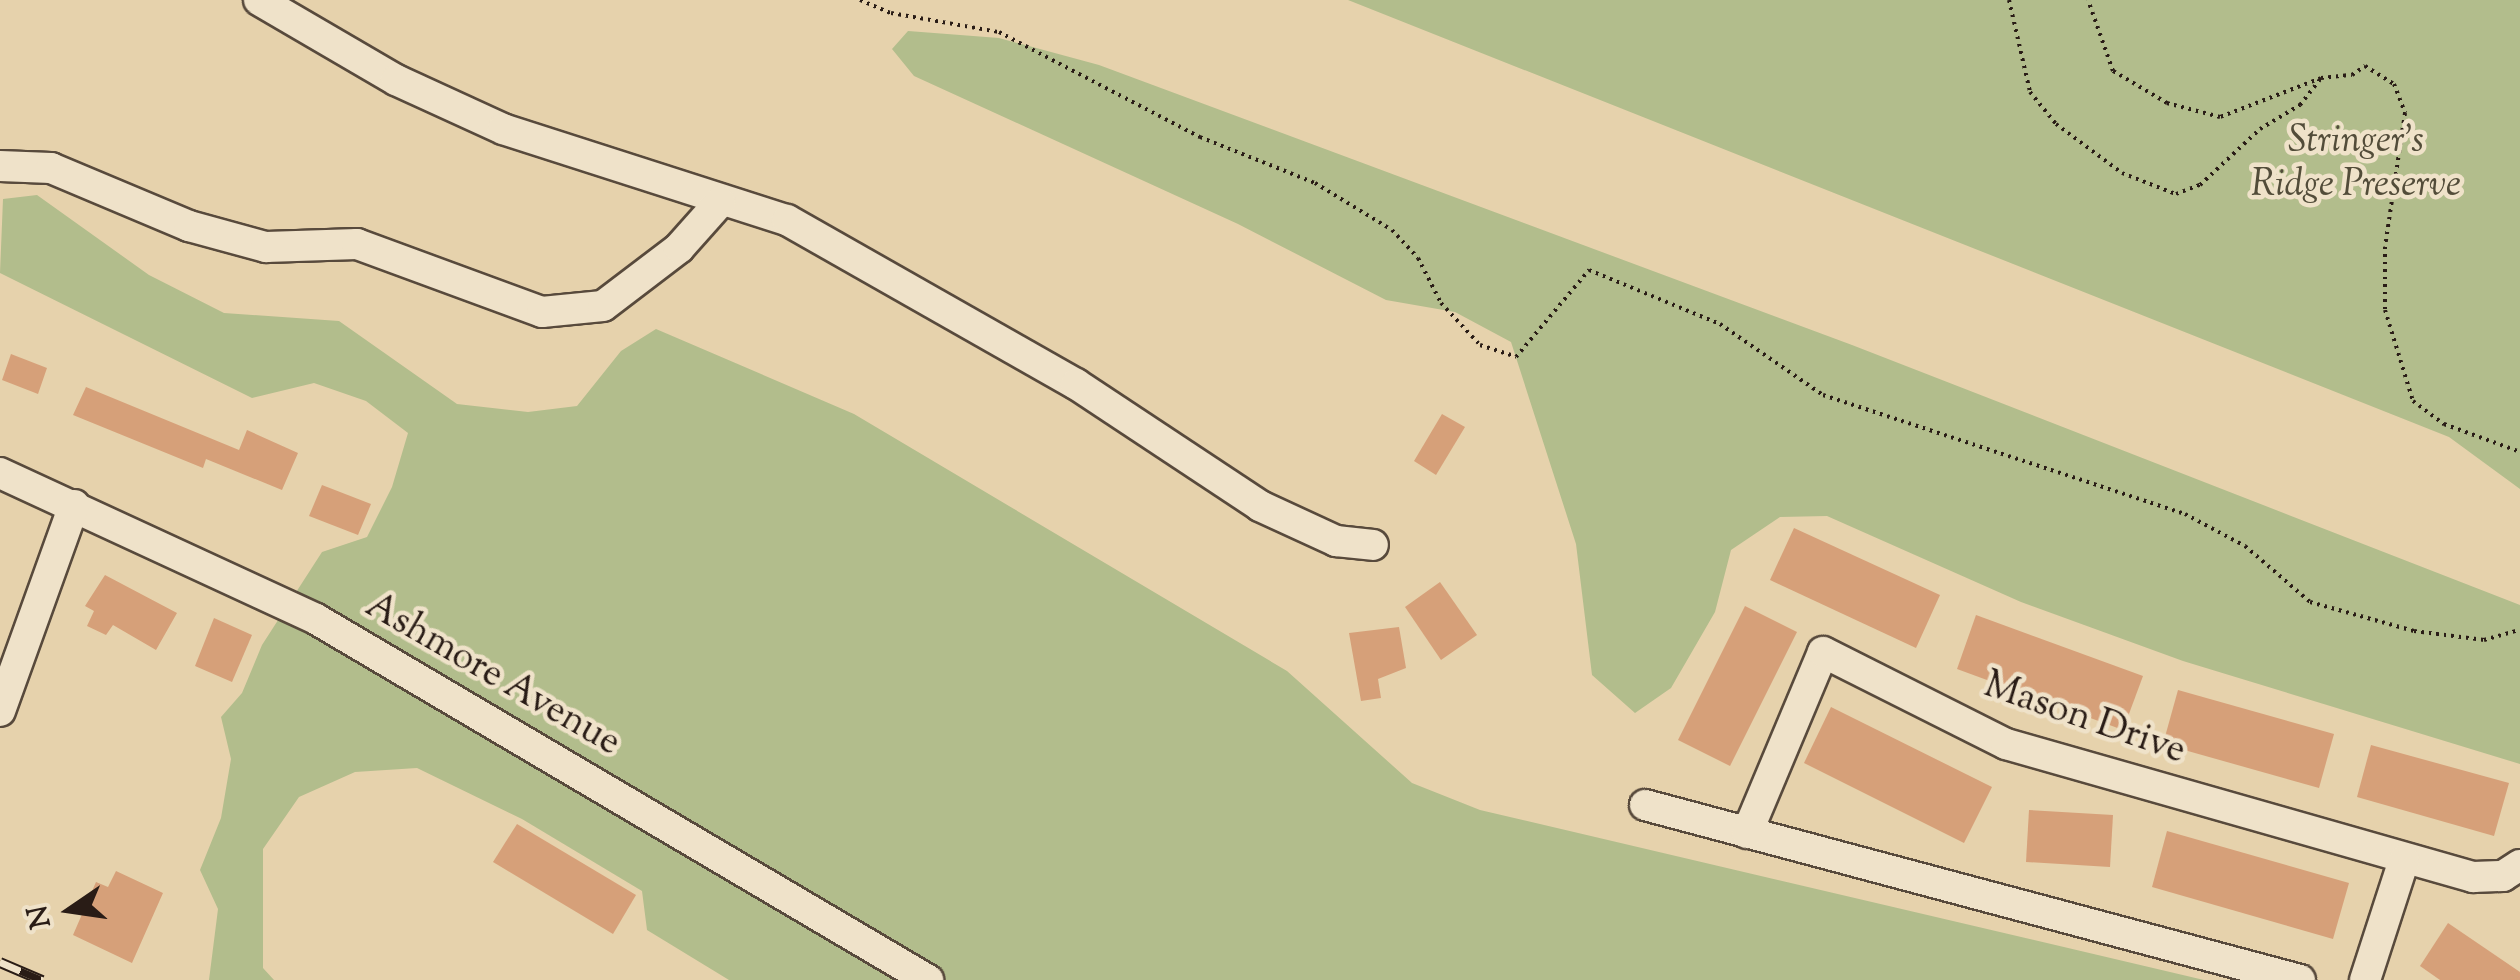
<!DOCTYPE html>
<html>
<head>
<meta charset="utf-8">
<style>
  body { margin:0 }
  #map { position:relative; width:2520px; height:980px; overflow:hidden; background:#e6d2ac; font-family:"Sorts Mill Goudy",serif }
  div>[style] { position:absolute }
  [style*='--x'] { left:calc(var(--x)*1px); top:calc(var(--y)*1px); width:calc(var(--w)*1px); rotate:calc(var(--a)*1deg) }
  .green>* { inset:0; background:#b2bd8c }
  .building>* { inset:0; background:#d6a079 }
  .path>* { height:4px; margin-top:-2px; transform-origin:0; background:repeating-linear-gradient(90deg,#291c16 0 2.5px,transparent 0 7.5px) }
  .roads { filter:drop-shadow(2px 0 #584a3c) drop-shadow(-2px 0 #584a3c) drop-shadow(0 2px #584a3c) drop-shadow(0 -2px #584a3c) }
  .minor>* { height:30px; margin:-15px; padding:0 15px; transform-origin:15px; border-radius:15px; background:#efe2c9 }
  .rail>* { height:11px; margin-top:-5.5px; transform-origin:0; background:repeating-linear-gradient(90deg,#efe2c9 0 22px,#291c16 0 44px); box-sizing:border-box; border-block:2px solid #291c16 }
  span { translate:-50% -50%; white-space:nowrap; text-align:center; line-height:1.15; -webkit-text-stroke:9px #efe2c9; paint-order:stroke }
  .park-label { font-size:38px; color:#524c39; font-style:italic }
  .street-label { font-size:38px; color:#291c16 }
  .north { position:absolute; left:20px; top:860px; width:100px; height:100px; -webkit-text-stroke:8px #efe2c9; paint-order:stroke; rotate:257deg; font-size:28px; font-weight:700; line-height:40px; text-align:center; color:#291c16 }
  .north::after { content:''; display:block; margin:auto; width:35px; height:45px; background:#291c16; clip-path:polygon(50% 0,100% 100%,50% 72%,0 100%) }
</style>
</head>
<body>
<div id="map">
  <div class="green">
    <i style="clip-path:polygon(1348px 0,2520px 0,2520px 489px,2449px 437px)"></i>
    <i style="clip-path:polygon(908px 31px,999px 38px,1099px 65px,1852px 345px,2520px 605px,2520px 764px,2183px 661px,2021px 602px,1827px 516px,1780px 517px,1731px 550px,1715px 612px,1671px 688px,1635px 713px,1592px 675px,1576px 544px,1511px 342px,1455px 312px,1386px 300px,1238px 224px,914px 76px,892px 49px)"></i>
    <i style="clip-path:polygon(37px 195px,149px 275px,224px 313px,339px 321px,457px 404px,528px 412px,577px 406px,621px 351px,656px 329px,854px 414px,1287px 671px,1412px 783px,1480px 810px,2204px 980px,729px 980px,647px 930px,642px 891px,522px 819px,417px 768px,355px 772px,299px 797px,263px 849px,263px 968px,274px 980px,209px 980px,218px 909px,200px 870px,221px 818px,231px 759px,221px 717px,242px 693px,262px 645px,322px 552px,367px 537px,392px 487px,408px 433px,366px 401px,314px 383px,252px 398px,0 273px,3px 199px)"></i>
  </div>
  <div class="building">
    <i style="clip-path:polygon(11px 354px,47px 368px,38px 394px,2px 380px)"></i>
    <i style="clip-path:polygon(86px 387px,239px 450px,247px 430px,298px 453px,282px 490px,206px 459px,203px 468px,73px 415px)"></i>
    <i style="clip-path:polygon(1442px 414px,1465px 427px,1436px 475px,1414px 461px)"></i>
    <i style="clip-path:polygon(322px 485px,371px 504px,358px 535px,309px 516px)"></i>
    <i style="clip-path:polygon(1794px 528px,1940px 595px,1916px 648px,1770px 580px)"></i>
    <i style="clip-path:polygon(105px 575px,177px 613px,156px 650px,113px 625px,106px 635px,87px 626px,94px 611px,85px 606px)"></i>
    <i style="clip-path:polygon(1440px 582px,1477px 635px,1441px 660px,1405px 607px)"></i>
    <i style="clip-path:polygon(1745px 606px,1797px 632px,1730px 766px,1678px 740px)"></i>
    <i style="clip-path:polygon(1976px 615px,2143px 676px,2123px 730px,1957px 669px)"></i>
    <i style="clip-path:polygon(214px 618px,252px 635px,232px 682px,195px 666px)"></i>
    <i style="clip-path:polygon(1399px 627px,1406px 668px,1378px 679px,1381px 698px,1361px 701px,1349px 633px)"></i>
    <i style="clip-path:polygon(2178px 690px,2334px 734px,2319px 788px,2163px 744px)"></i>
    <i style="clip-path:polygon(1831px 707px,1992px 787px,1964px 843px,1804px 763px)"></i>
    <i style="clip-path:polygon(2371px 745px,2509px 783px,2494px 836px,2357px 797px)"></i>
    <i style="clip-path:polygon(2029px 810px,2113px 815px,2110px 867px,2026px 862px)"></i>
    <i style="clip-path:polygon(517px 824px,636px 895px,613px 934px,493px 862px)"></i>
    <i style="clip-path:polygon(2167px 831px,2349px 883px,2333px 939px,2152px 887px)"></i>
    <i style="clip-path:polygon(116px 871px,163px 893px,132px 963px,73px 935px,96px 882px,108px 887px)"></i>
    <i style="clip-path:polygon(2448px 923px,2520px 972px,2520px 980px,2440px 980px,2420px 966px)"></i>
  </div>
  <div class="path">
    <i style="--x:860;--y:0;--w:34;--a:23"></i>
    <i style="--x:891;--y:13;--w:110;--a:10"></i>
    <i style="--x:999;--y:32;--w:227;--a:27.6"></i>
    <i style="--x:1200;--y:137;--w:124;--a:21.8"></i>
    <i style="--x:1315;--y:183;--w:90;--a:31.4"></i>
    <i style="--x:1392;--y:230;--w:38;--a:47"></i>
    <i style="--x:1418;--y:258;--w:51;--a:62.9"></i>
    <i style="--x:1441;--y:303;--w:57;--a:47.1"></i>
    <i style="--x:1480;--y:345;--w:38;--a:18"></i>
    <i style="--x:1516;--y:357;--w:114;--a:-50"></i>
    <i style="--x:1589;--y:270;--w:142;--a:22.4"></i>
    <i style="--x:1720;--y:324;--w:125;--a:34.6"></i>
    <i style="--x:1823;--y:395;--w:381;--a:18.2"></i>
    <i style="--x:2185;--y:514;--w:68;--a:28.1"></i>
    <i style="--x:2245;--y:546;--w:86;--a:40.7"></i>
    <i style="--x:2310;--y:602;--w:108;--a:15.6"></i>
    <i style="--x:2414;--y:631;--w:71;--a:7.3"></i>
    <i style="--x:2484;--y:640;--w:37;--a:-16"></i>
    <i style="--x:2009;--y:0;--w:94;--a:77.1"></i>
    <i style="--x:2030;--y:92;--w:41;--a:50.9"></i>
    <i style="--x:2056;--y:124;--w:82;--a:36.6"></i>
    <i style="--x:2122;--y:173;--w:58;--a:21.3"></i>
    <i style="--x:2176;--y:194;--w:26;--a:-21"></i>
    <i style="--x:2200;--y:185;--w:82;--a:-43"></i>
    <i style="--x:2260;--y:129;--w:47;--a:-31"></i>
    <i style="--x:2300;--y:105;--w:34;--a:-52"></i>
    <i style="--x:2321;--y:78;--w:108;--a:158.9"></i>
    <i style="--x:2220;--y:117;--w:55;--a:-165.2"></i>
    <i style="--x:2167;--y:103;--w:63;--a:-149.3"></i>
    <i style="--x:2113;--y:71;--w:75;--a:-109.4"></i>
    <i style="--x:2321;--y:78;--w:31;--a:-6"></i>
    <i style="--x:2352;--y:75;--w:16;--a:-35"></i>
    <i style="--x:2365;--y:66;--w:34;--a:32"></i>
    <i style="--x:2394;--y:84;--w:31;--a:69"></i>
    <i style="--x:2405;--y:113;--w:135;--a:98.5"></i>
    <i style="--x:2385;--y:247;--w:63;--a:90"></i>
    <i style="--x:2385;--y:310;--w:95;--a:72.9"></i>
    <i style="--x:2413;--y:401;--w:39;--a:37"></i>
    <i style="--x:2444;--y:424;--w:81;--a:20.2"></i>
  </div>
  <div class="roads">
    <div class="minor">
      <i style="--x:259;--y:0;--w:159;--a:30.3"></i>
      <i style="--x:396;--y:80;--w:118;--a:24.6"></i>
      <i style="--x:503;--y:129;--w:298;--a:17.8"></i>
      <i style="--x:787;--y:220;--w:332;--a:29.6"></i>
      <i style="--x:1076;--y:384;--w:221;--a:33.5"></i>
      <i style="--x:1260;--y:506;--w:84;--a:24.7"></i>
      <i style="--x:1336;--y:541;--w:37;--a:6"></i>
      <i style="--x:0;--y:166;--w:51;--a:2.2"></i>
      <i style="--x:51;--y:168;--w:150;--a:22.8"></i>
      <i style="--x:189;--y:226;--w:80;--a:15.3"></i>
      <i style="--x:266;--y:247;--w:91;--a:-1.9"></i>
      <i style="--x:357;--y:244;--w:197;--a:20.2"></i>
      <i style="--x:542;--y:312;--w:61;--a:-5.6"></i>
      <i style="--x:603;--y:306;--w:96;--a:-37.3"></i>
      <i style="--x:679;--y:248;--w:62;--a:-48.3"></i>
      <i style="--x:0;--y:473;--w:348;--a:24.8"></i>
      <i style="--x:316;--y:619;--w:711;--a:30.54"></i>
      <i style="--x:0;--y:711;--w:219;--a:-70.2"></i>
      <i style="--x:1645;--y:805;--w:678;--a:14.96"></i>
      <i style="--x:1747;--y:833;--w:196;--a:-67.2"></i>
      <i style="--x:1823;--y:652;--w:205;--a:26.7"></i>
      <i style="--x:2006;--y:744;--w:486;--a:15.9"></i>
      <i style="--x:2473;--y:877;--w:30;--a:-2"></i>
      <i style="--x:2503;--y:876;--w:20;--a:-33"></i>
      <i style="--x:2365;--y:980;--w:126;--a:-72"></i>
    </div>
  </div>
  <div class="rail">
    <i style="--x:0;--y:962;--w:46;--a:23.2"></i>
  </div>
  <div class="park-label">
    <span style="left:2356px;top:165px">Stringer's<br>Ridge Preserve</span>
  </div>
  <div class="street-label">
    <span style="left:492px;top:676px;rotate:30deg">Ashmore Avenue</span>
    <span style="left:2084px;top:720px;rotate:19deg">Mason Drive</span>
  </div>
  <div class="north">N</div>
</div>
</body>
</html>
